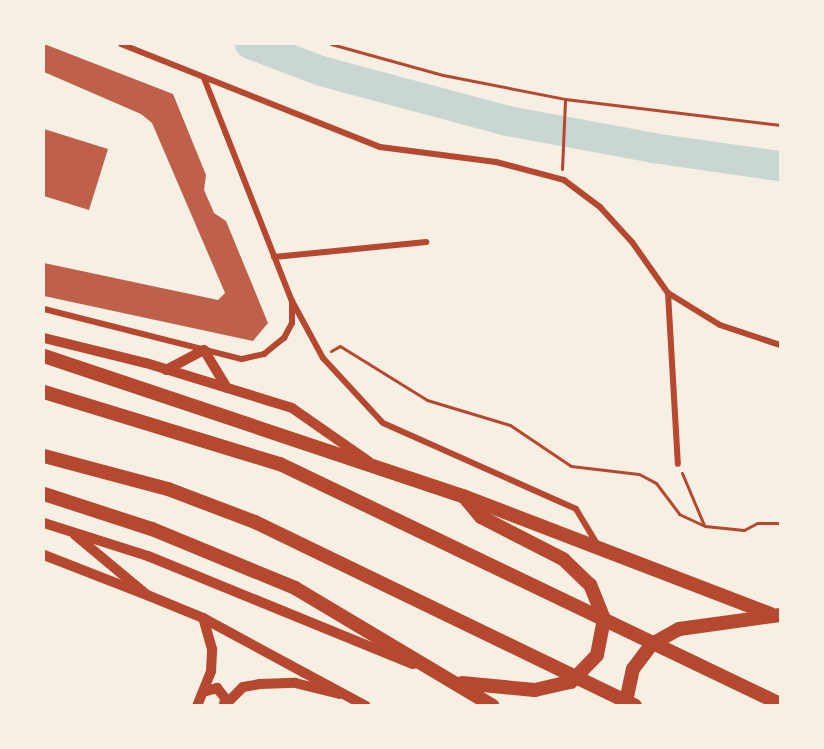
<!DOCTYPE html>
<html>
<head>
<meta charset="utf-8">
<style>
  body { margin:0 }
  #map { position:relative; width:824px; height:749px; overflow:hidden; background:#f6efe4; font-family:Literata,serif }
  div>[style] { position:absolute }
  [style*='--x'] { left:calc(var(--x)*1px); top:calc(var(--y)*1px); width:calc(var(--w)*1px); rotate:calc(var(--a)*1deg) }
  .river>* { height:30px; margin:-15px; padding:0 15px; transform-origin:15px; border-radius:15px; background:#c9d6d2 }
  .building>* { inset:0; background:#bf614a }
  .path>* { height:3px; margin:-1.5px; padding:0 1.5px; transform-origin:1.5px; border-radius:1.5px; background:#b5482f }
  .minor>* { height:6px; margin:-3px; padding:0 3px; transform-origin:3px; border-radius:3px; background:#b5482f }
  .tertiary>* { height:10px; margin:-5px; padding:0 5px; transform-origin:5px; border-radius:5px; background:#b5482f }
  .secondary>* { height:10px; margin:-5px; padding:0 5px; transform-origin:5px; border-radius:5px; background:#b5482f }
  .trunk>* { height:14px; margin:-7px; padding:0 7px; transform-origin:7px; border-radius:7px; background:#b5482f }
  span { translate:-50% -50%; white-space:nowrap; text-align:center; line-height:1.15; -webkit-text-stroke:6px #f6efe4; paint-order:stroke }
  .frame { position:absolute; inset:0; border:45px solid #f6efe4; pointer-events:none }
</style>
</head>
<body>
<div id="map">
  <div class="river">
    <i style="--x:250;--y:44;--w:76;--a:20.8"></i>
    <i style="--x:321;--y:71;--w:194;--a:15"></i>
    <i style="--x:508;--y:121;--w:147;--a:10.5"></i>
    <i style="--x:653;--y:148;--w:128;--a:8.1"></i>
  </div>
  <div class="building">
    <i style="clip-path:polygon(44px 44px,173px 94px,206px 175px,204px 190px,214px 213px,226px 221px,268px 323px,253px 341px,44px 296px,44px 263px,218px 300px,225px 293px,152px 123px,141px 114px,44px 72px)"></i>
    <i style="clip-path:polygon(44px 129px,108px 149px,89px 210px,44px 196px)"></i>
  </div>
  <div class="path">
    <i style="--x:331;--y:44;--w:116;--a:15.5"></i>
    <i style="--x:443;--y:75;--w:124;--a:11.1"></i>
    <i style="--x:565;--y:99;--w:217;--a:6.9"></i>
    <i style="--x:562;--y:169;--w:70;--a:-87.5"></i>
    <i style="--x:331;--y:351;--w:10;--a:-29"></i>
    <i style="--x:340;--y:346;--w:102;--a:31.8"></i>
    <i style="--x:427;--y:400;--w:87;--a:16.8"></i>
    <i style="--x:510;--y:425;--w:73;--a:33.9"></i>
    <i style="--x:571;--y:466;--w:68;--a:6.7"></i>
    <i style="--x:639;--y:474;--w:19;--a:28"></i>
    <i style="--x:656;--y:483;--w:39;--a:53"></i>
    <i style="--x:679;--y:514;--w:29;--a:25"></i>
    <i style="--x:705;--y:526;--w:39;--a:6"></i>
    <i style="--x:744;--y:530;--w:15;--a:-28"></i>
    <i style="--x:757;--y:523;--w:23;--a:0"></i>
    <i style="--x:682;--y:473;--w:56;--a:67.1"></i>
  </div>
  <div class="minor">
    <i style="--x:121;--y:44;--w:279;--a:21.7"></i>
    <i style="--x:380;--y:147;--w:117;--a:7.4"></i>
    <i style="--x:496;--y:162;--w:70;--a:14.8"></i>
    <i style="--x:564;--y:180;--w:45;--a:36.9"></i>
    <i style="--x:600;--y:207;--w:47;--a:47.6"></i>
    <i style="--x:632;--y:242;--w:62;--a:54.8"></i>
    <i style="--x:668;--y:293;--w:61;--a:31.6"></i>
    <i style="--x:720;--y:325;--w:63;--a:18.4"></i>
    <i style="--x:204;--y:78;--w:240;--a:68.5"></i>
    <i style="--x:292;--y:301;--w:65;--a:61.5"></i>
    <i style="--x:323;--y:358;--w:88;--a:47.3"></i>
    <i style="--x:383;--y:423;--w:211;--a:24"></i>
    <i style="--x:576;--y:509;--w:41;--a:59"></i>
    <i style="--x:274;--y:257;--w:153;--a:-5.6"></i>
    <i style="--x:668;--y:293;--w:171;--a:86.7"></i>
    <i style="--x:44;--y:309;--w:204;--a:14.2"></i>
    <i style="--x:242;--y:359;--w:23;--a:-13"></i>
    <i style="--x:264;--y:354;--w:26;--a:-39"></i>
    <i style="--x:284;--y:338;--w:17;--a:-62"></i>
    <i style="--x:292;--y:323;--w:22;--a:-90"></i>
  </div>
  <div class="tertiary">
    <i style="--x:44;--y:555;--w:107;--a:21.3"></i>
    <i style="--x:203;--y:692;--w:15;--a:-16"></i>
    <i style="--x:217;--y:688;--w:13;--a:51"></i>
    <i style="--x:225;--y:698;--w:7;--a:98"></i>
    <i style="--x:197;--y:706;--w:38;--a:-68"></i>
    <i style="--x:211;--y:671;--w:22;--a:-87"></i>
    <i style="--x:212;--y:649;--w:32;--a:-106"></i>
    <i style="--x:224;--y:706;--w:27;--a:-45"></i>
    <i style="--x:243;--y:687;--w:17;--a:-10"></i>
    <i style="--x:260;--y:684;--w:35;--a:-2"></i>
    <i style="--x:295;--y:683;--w:46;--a:13.7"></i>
  </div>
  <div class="secondary">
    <i style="--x:44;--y:338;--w:105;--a:13.8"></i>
    <i style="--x:146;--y:363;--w:153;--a:17.1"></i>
    <i style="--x:292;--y:408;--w:93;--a:34.9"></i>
    <i style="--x:166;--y:370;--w:43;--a:-27.8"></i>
    <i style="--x:204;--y:350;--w:44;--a:58.8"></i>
    <i style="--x:44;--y:523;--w:109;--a:17.6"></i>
    <i style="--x:148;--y:556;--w:286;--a:22.2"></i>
    <i style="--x:75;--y:535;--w:94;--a:39.8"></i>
    <i style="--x:147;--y:595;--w:61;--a:22.3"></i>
    <i style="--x:203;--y:618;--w:185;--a:28.4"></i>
  </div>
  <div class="trunk">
    <i style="--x:44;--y:356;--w:442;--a:18.5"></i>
    <i style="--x:463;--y:496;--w:329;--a:21"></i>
    <i style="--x:44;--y:392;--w:247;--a:17"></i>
    <i style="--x:280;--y:464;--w:555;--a:25.64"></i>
    <i style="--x:44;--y:456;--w:128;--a:14.9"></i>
    <i style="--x:168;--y:489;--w:93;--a:20.8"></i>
    <i style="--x:255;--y:522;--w:422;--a:25.8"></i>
    <i style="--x:44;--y:494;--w:114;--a:18"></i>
    <i style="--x:152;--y:529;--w:155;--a:22.4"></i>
    <i style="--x:295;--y:588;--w:230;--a:30.8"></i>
    <i style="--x:462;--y:683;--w:73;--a:5.5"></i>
    <i style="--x:535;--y:690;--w:37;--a:-13"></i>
    <i style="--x:571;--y:682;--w:37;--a:-46"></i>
    <i style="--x:597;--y:655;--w:37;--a:-79"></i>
    <i style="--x:604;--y:619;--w:37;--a:-112"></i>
    <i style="--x:590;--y:585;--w:37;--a:-136"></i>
    <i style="--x:563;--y:559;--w:92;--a:-152.9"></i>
    <i style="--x:481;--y:517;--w:25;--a:-130"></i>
    <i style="--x:625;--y:706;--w:38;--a:-78"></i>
    <i style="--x:633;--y:669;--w:31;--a:-53"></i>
    <i style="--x:652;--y:644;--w:31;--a:-29"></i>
    <i style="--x:679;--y:629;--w:102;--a:-7.9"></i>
  </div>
  <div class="frame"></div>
</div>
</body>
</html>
